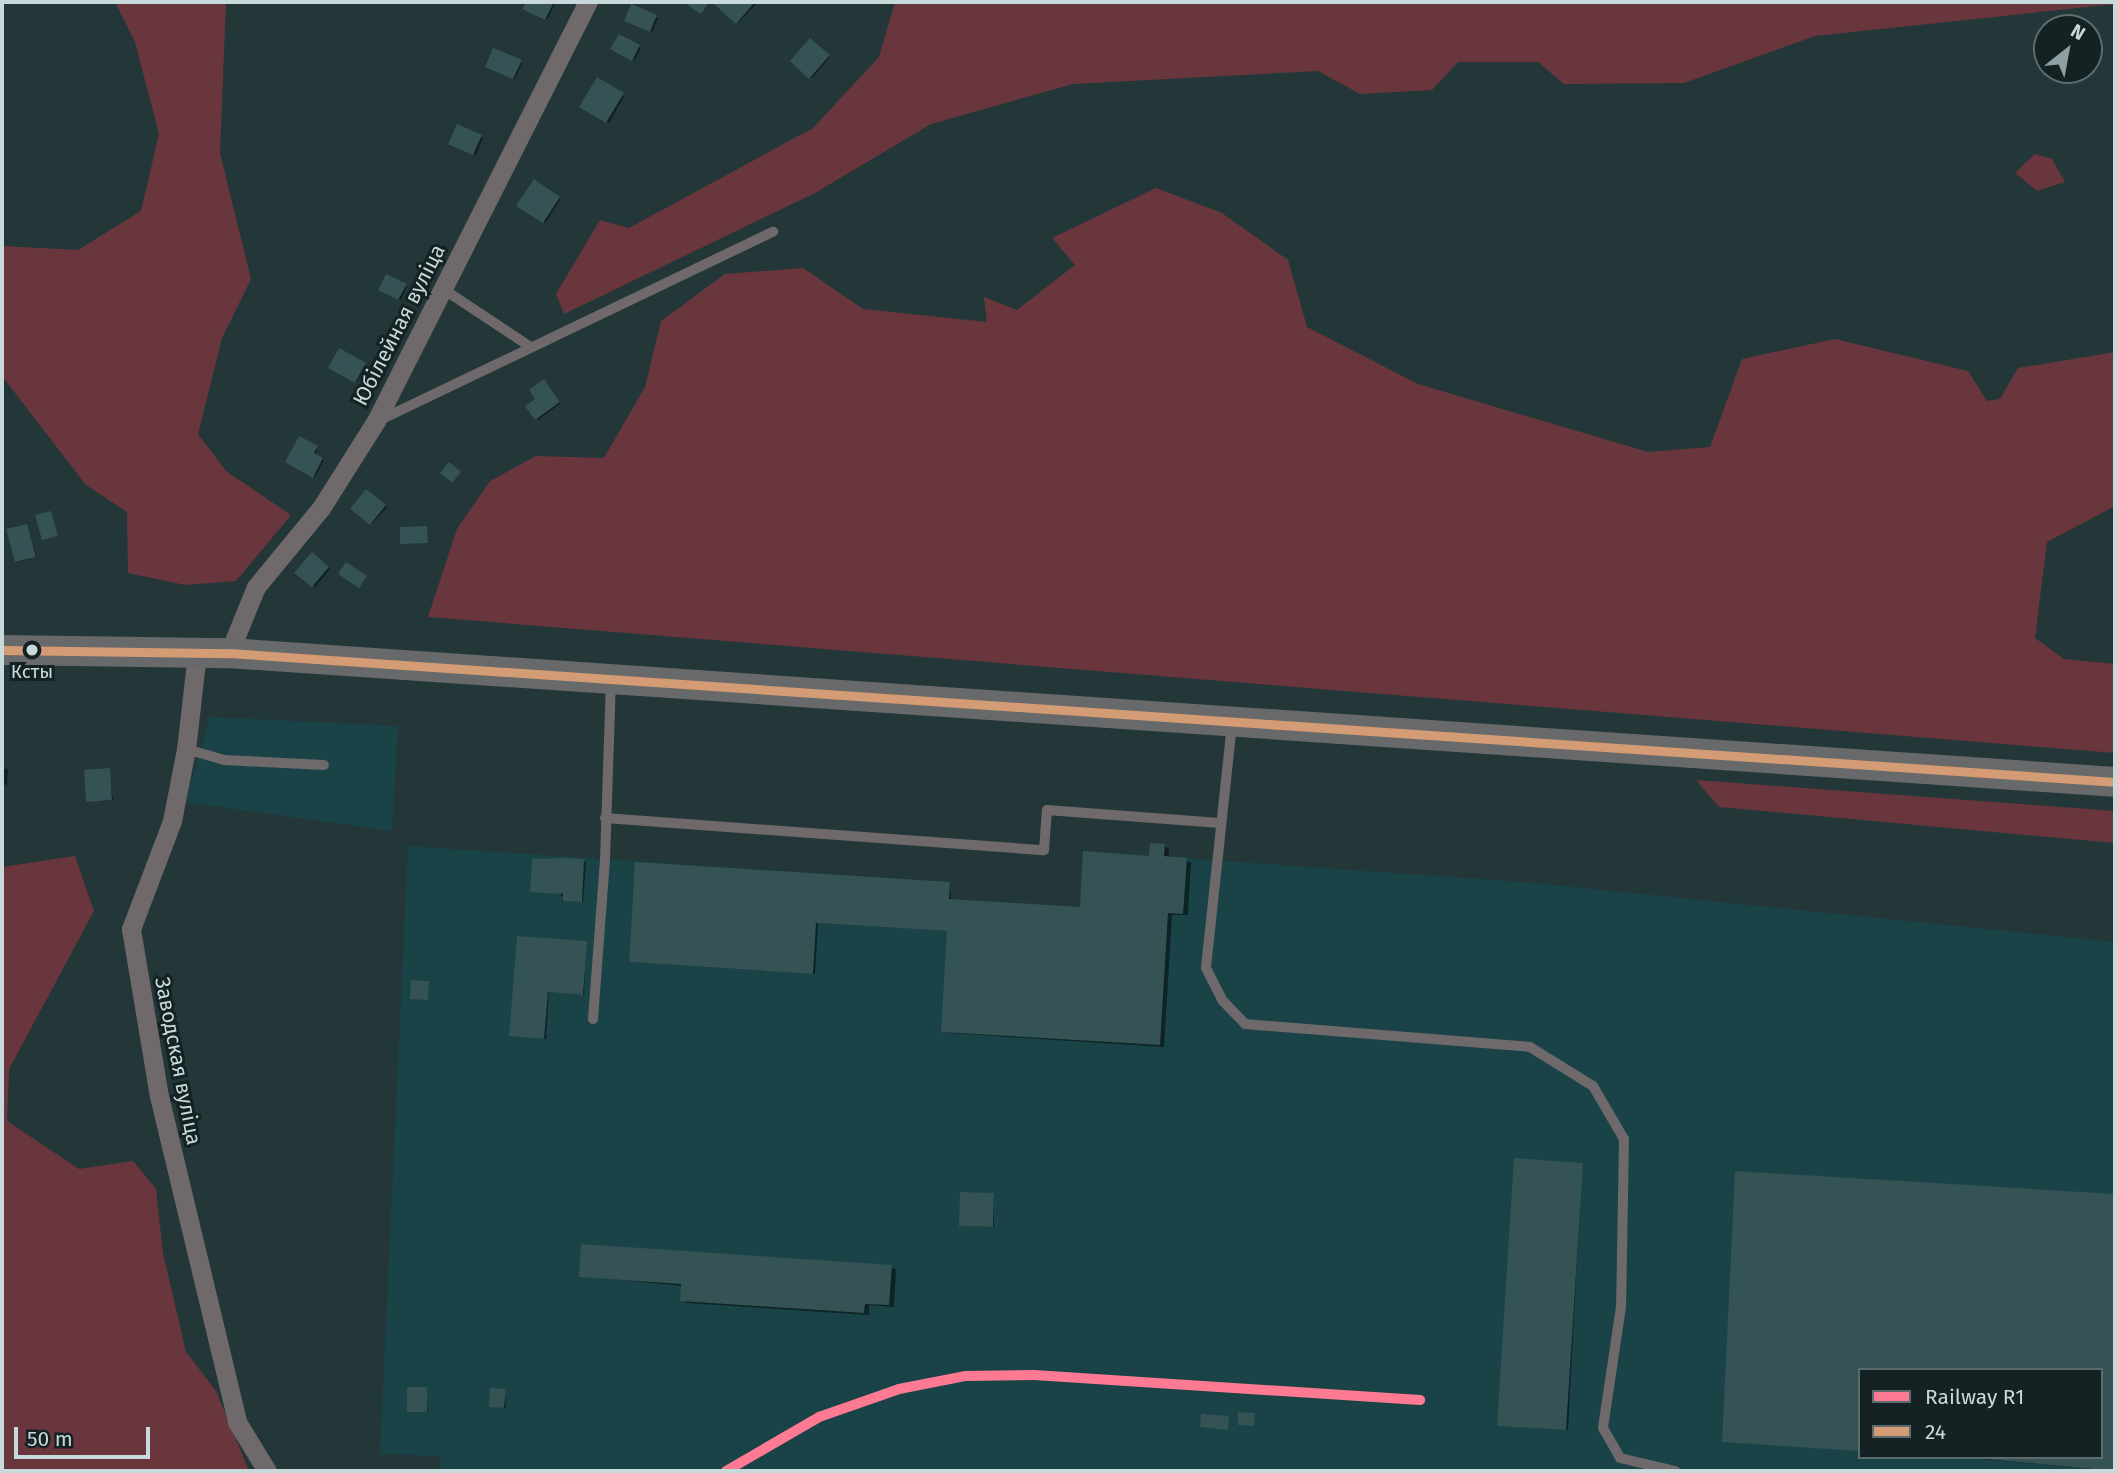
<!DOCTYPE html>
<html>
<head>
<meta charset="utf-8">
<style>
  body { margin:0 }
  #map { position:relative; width:2117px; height:1473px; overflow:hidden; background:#243738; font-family:"Fira Sans",sans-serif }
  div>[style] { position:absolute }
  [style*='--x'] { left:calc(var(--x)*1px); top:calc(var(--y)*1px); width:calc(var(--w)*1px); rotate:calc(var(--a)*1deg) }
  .built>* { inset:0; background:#194346 }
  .green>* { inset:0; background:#6a363d }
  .shadow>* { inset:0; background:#0007 }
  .building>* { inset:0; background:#355254 }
  .lane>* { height:10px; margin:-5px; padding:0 5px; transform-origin:5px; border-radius:5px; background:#6f696b }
  .street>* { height:19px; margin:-9.5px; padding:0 9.5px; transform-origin:9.5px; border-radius:9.5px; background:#6f696b }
  .primary>* { height:30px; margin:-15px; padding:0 15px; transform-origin:15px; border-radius:15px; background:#68696b }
  .bus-1>* { height:9px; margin:-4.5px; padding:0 4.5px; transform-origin:4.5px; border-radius:4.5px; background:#d39c74 }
  .rail-1>* { height:10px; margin:-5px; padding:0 5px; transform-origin:5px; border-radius:5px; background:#fe7a93 }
  .dots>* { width:19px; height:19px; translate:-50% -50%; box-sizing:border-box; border:4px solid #142223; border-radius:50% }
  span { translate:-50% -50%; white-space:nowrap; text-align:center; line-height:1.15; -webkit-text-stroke:6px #142223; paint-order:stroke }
  .bus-label { font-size:19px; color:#c7d9db }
  .street-label { font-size:21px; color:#c7d9db }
  .frame { position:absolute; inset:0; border:4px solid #c7d9db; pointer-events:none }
  .legend { position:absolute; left:1858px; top:1368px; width:245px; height:91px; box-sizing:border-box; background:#142223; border:2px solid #5c6b6d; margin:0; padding:9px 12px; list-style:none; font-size:21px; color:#c7d9db }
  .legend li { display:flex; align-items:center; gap:14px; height:35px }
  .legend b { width:35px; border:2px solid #5c6b6d }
  .north { position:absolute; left:2033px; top:14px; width:70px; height:70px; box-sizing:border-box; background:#142223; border:2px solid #5c6b6d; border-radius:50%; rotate:31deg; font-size:19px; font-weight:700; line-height:28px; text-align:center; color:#c7d9db }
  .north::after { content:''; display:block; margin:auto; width:24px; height:32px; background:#8ea0a2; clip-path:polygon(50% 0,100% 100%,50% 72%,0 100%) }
  .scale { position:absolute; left:14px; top:1427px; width:136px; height:32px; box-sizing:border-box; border:4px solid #c7d9db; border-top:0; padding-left:9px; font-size:21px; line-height:24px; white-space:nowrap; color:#c7d9db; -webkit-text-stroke:5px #142223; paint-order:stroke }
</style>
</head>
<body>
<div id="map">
  <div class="built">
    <i style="clip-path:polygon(210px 717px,398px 726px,392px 831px,185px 802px)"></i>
    <i style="clip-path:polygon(evenodd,408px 846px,950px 882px,950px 899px,1079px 907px,1083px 851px,1524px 882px,2115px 942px,2115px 1471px,439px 1471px,441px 1456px,380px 1454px,408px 846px,1860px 1370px,2101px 1370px,2101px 1457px,1860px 1457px,1860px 1370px)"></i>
  </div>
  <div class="green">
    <i style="clip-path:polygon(115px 2px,226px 2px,220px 153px,251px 279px,222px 338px,198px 434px,226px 471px,291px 515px,236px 581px,185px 585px,128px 573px,127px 512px,86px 485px,2px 376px,2px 246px,78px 250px,141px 211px,159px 134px,135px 42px)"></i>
    <i style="clip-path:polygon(895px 2px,2115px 2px,2115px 4px,1815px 36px,1684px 83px,1564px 84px,1538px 62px,1458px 62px,1432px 90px,1360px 94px,1318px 71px,1073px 84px,931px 124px,815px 193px,564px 314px,556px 294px,600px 220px,629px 228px,813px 128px,879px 57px)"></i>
    <i style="clip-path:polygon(2035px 154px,2052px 159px,2065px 182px,2037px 191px,2015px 173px)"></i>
    <i style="clip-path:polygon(1156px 188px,1222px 213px,1288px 260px,1307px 327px,1418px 384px,1648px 452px,1710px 447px,1742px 359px,1835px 339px,1968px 371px,1987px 401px,2000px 399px,2018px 368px,2115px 352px,2115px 506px,2047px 542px,2035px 638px,2064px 659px,2115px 664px,2115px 753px,428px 617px,457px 529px,490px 481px,536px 456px,604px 458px,645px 387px,661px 321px,725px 274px,803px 268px,863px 309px,987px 322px,984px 297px,1017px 310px,1075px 265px,1052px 238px)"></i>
    <i style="clip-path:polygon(1696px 780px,2115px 811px,2115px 843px,1719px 807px)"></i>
    <i style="clip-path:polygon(75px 856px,94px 911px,9px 1069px,7px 1121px,79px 1169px,133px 1161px,156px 1189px,163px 1253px,186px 1352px,216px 1391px,249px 1471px,2px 1471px,2px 867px)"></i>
  </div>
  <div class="shadow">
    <i style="clip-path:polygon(528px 2px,556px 2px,547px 20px,525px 8px)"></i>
    <i style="clip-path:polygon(721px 2px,758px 2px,738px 23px,718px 5px)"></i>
    <i style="clip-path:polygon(632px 6px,658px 18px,652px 32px,626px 21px)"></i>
    <i style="clip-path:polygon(619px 36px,641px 48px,635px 60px,613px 48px)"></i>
    <i style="clip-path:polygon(811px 40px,830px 57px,812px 78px,792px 61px)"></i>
    <i style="clip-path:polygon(494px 50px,522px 63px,515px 79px,487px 66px)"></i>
    <i style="clip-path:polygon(597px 79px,624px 96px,609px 123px,582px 106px)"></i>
    <i style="clip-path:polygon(458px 126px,483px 138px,476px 155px,450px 143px)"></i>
    <i style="clip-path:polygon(534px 182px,561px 199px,545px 223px,519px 205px)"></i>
    <i style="clip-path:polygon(387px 276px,407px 286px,401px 300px,380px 289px)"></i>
    <i style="clip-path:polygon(340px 351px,366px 365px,357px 382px,330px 368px)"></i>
    <i style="clip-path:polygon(546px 382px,561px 403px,538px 420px,538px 400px)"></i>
    <i style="clip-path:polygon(300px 438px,318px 449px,315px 455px,324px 460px,315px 477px,287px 462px)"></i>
    <i style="clip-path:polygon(367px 491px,387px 507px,372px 524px,353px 508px)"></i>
    <i style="clip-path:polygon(27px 525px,37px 557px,18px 562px,16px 561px)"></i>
    <i style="clip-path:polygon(312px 554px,330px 569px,315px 587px,297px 573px)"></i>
    <i style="clip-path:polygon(2px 768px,8px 769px,7px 785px,2px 784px)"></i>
    <i style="clip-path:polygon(109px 770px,113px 800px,88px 801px)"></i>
    <i style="clip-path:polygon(1164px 846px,1169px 849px,1169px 858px,1191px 862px,1188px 915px,1172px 915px,1164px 1047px,948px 1033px,943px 1031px,949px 931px,818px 923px,815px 974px,631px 962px,950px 883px,951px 901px,1082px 909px)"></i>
    <i style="clip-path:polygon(533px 861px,586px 862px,583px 902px,566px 901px)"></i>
    <i style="clip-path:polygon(586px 943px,584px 995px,549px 992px,546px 1039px,513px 1036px)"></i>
    <i style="clip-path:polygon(1582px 1164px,1568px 1430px,1501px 1426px)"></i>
    <i style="clip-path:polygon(1737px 1173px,2115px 1196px,2115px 1471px,1958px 1457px,2101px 1457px,2101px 1370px)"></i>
    <i style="clip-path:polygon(994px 1195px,994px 1227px,962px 1226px)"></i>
    <i style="clip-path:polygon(891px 1267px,896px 1269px,894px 1307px,869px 1305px,869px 1315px,687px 1303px,682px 1300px,683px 1286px,581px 1276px)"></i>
    <i style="clip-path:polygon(426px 1388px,428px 1412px,410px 1412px)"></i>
    <i style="clip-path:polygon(505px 1391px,506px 1408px,493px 1407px)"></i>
  </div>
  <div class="building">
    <i style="clip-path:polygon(526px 2px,554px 2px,545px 20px,522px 9px)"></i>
    <i style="clip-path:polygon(683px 2px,709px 2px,701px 14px)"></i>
    <i style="clip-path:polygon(718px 2px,755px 2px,736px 24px,715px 5px)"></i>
    <i style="clip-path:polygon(631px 4px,657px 15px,650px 32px,624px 21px)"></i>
    <i style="clip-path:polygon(619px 34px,640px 45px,632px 61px,610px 49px)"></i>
    <i style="clip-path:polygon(810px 38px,830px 55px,809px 79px,790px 61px)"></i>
    <i style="clip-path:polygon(493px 48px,522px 60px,513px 79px,485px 67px)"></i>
    <i style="clip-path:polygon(597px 77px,624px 93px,606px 123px,579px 107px)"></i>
    <i style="clip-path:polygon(457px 124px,482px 135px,473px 155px,448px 144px)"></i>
    <i style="clip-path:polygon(534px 179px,560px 197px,543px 223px,516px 206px)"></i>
    <i style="clip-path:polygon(386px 274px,407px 284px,398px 300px,378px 290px)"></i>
    <i style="clip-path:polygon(339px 348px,366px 363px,355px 383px,328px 368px)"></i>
    <i style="clip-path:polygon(544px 379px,560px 402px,535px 420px,525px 406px,535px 399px,529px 390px)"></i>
    <i style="clip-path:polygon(299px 436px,318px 446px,314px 453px,323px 458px,313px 478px,285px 462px)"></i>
    <i style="clip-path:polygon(449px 462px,461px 472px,452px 483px,440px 473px)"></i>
    <i style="clip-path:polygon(366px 489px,386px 505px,370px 525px,350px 509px)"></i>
    <i style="clip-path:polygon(51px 511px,58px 536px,42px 540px,35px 515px)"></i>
    <i style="clip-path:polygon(27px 524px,36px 557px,15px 562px,6px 529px)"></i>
    <i style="clip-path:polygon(427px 526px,428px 543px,400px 544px,400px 527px)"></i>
    <i style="clip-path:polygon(312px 552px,329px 567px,312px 587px,294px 573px)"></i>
    <i style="clip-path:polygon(346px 562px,367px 576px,359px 588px,338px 574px)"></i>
    <i style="clip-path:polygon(110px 768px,112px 800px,86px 802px,84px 770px)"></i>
    <i style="clip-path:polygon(1150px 843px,1165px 844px,1164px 856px,1187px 858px,1183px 914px,1168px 913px,1160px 1045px,941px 1032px,947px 931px,816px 923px,813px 974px,629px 962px,635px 862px,950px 882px,949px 899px,1080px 907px,1083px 851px,1149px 856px)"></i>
    <i style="clip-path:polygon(565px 858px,584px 859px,582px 902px,563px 901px,563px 894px,530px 892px,532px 859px)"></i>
    <i style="clip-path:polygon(517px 936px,587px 941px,583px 995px,548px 992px,544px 1039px,509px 1036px)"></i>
    <i style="clip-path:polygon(411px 980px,429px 981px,428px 1000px,410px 999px)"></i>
    <i style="clip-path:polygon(1514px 1158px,1583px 1163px,1566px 1430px,1497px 1426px)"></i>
    <i style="clip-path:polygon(1735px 1171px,2115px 1194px,2115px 1471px,1986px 1459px,2101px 1457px,2101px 1370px,1860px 1370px,1860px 1451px,1722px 1442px)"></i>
    <i style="clip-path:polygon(960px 1192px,994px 1193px,993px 1227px,959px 1226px)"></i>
    <i style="clip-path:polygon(581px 1244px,892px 1265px,889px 1305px,865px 1304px,864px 1313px,680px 1301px,681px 1284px,579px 1277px)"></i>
    <i style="clip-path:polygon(407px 1387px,427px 1387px,427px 1412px,407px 1412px)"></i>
    <i style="clip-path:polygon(490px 1388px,506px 1389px,504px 1408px,489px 1407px)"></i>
    <i style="clip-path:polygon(1238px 1412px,1255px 1413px,1254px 1426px,1238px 1425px)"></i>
    <i style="clip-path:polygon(1201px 1414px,1229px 1416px,1228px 1430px,1200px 1427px)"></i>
  </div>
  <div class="lane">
    <i style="--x:443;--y:289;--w:103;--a:33.5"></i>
    <i style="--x:380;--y:420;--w:436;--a:-25.6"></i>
    <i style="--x:1232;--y:724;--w:245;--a:96.1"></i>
    <i style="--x:1206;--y:968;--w:37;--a:63"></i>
    <i style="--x:1223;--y:1001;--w:32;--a:46"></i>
    <i style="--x:1245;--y:1024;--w:286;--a:4.6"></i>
    <i style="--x:1530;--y:1047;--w:74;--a:31.8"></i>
    <i style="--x:1593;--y:1086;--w:61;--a:59.7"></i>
    <i style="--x:1624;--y:1139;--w:168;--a:91"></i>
    <i style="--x:1621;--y:1307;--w:122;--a:98.5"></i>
    <i style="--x:1603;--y:1428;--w:34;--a:60"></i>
    <i style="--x:1620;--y:1458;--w:57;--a:13.3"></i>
    <i style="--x:186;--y:749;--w:40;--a:16"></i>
    <i style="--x:224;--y:760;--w:100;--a:2.9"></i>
    <i style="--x:605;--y:818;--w:440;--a:4.2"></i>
    <i style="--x:1044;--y:850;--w:40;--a:-85.7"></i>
    <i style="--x:1047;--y:810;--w:173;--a:4.3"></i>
    <i style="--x:593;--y:1019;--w:159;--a:-85.7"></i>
    <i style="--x:605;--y:860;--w:178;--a:-88.1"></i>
  </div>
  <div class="street">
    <i style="--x:197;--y:653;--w:97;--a:96.5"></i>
    <i style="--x:186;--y:749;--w:73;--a:101"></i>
    <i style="--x:172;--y:821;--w:116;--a:110.8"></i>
    <i style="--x:131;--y:929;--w:169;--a:80.5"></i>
    <i style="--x:159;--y:1096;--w:335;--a:76.5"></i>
    <i style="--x:237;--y:1422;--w:57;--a:58.5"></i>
    <i style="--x:229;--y:653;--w:71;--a:-67.8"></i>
    <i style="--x:256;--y:587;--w:102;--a:-50.6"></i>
    <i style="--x:321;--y:508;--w:103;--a:-57.7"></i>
    <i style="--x:376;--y:421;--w:470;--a:-63.2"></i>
  </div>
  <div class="primary">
    <i style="--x:2;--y:650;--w:227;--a:0.8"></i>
    <i style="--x:229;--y:653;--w:1890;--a:3.91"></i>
  </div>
  <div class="bus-1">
    <i style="--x:2;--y:650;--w:227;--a:0.8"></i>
    <i style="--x:229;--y:653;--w:1890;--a:3.91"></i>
  </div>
  <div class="rail-1">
    <i style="--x:726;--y:1471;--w:108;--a:-30.1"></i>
    <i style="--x:819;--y:1417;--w:85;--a:-19.3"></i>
    <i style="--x:899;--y:1389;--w:67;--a:-11.1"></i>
    <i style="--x:965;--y:1376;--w:69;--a:-0.8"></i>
    <i style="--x:1034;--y:1375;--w:387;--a:3.7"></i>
  </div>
  <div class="dots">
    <i style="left:32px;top:650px;background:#c7d9db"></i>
  </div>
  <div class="bus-label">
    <span style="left:32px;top:672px">Ксты</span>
  </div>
  <div class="street-label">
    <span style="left:399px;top:325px;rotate:-63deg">Юбілейная вуліца</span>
    <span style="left:178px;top:1061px;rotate:79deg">Заводская вуліца</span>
  </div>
  <div class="frame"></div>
  <ul class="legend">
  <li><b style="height:9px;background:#fe7a93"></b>Railway R1</li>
  <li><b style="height:9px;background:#d39c74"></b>24</li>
  </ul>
  <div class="north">N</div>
  <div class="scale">50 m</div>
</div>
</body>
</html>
